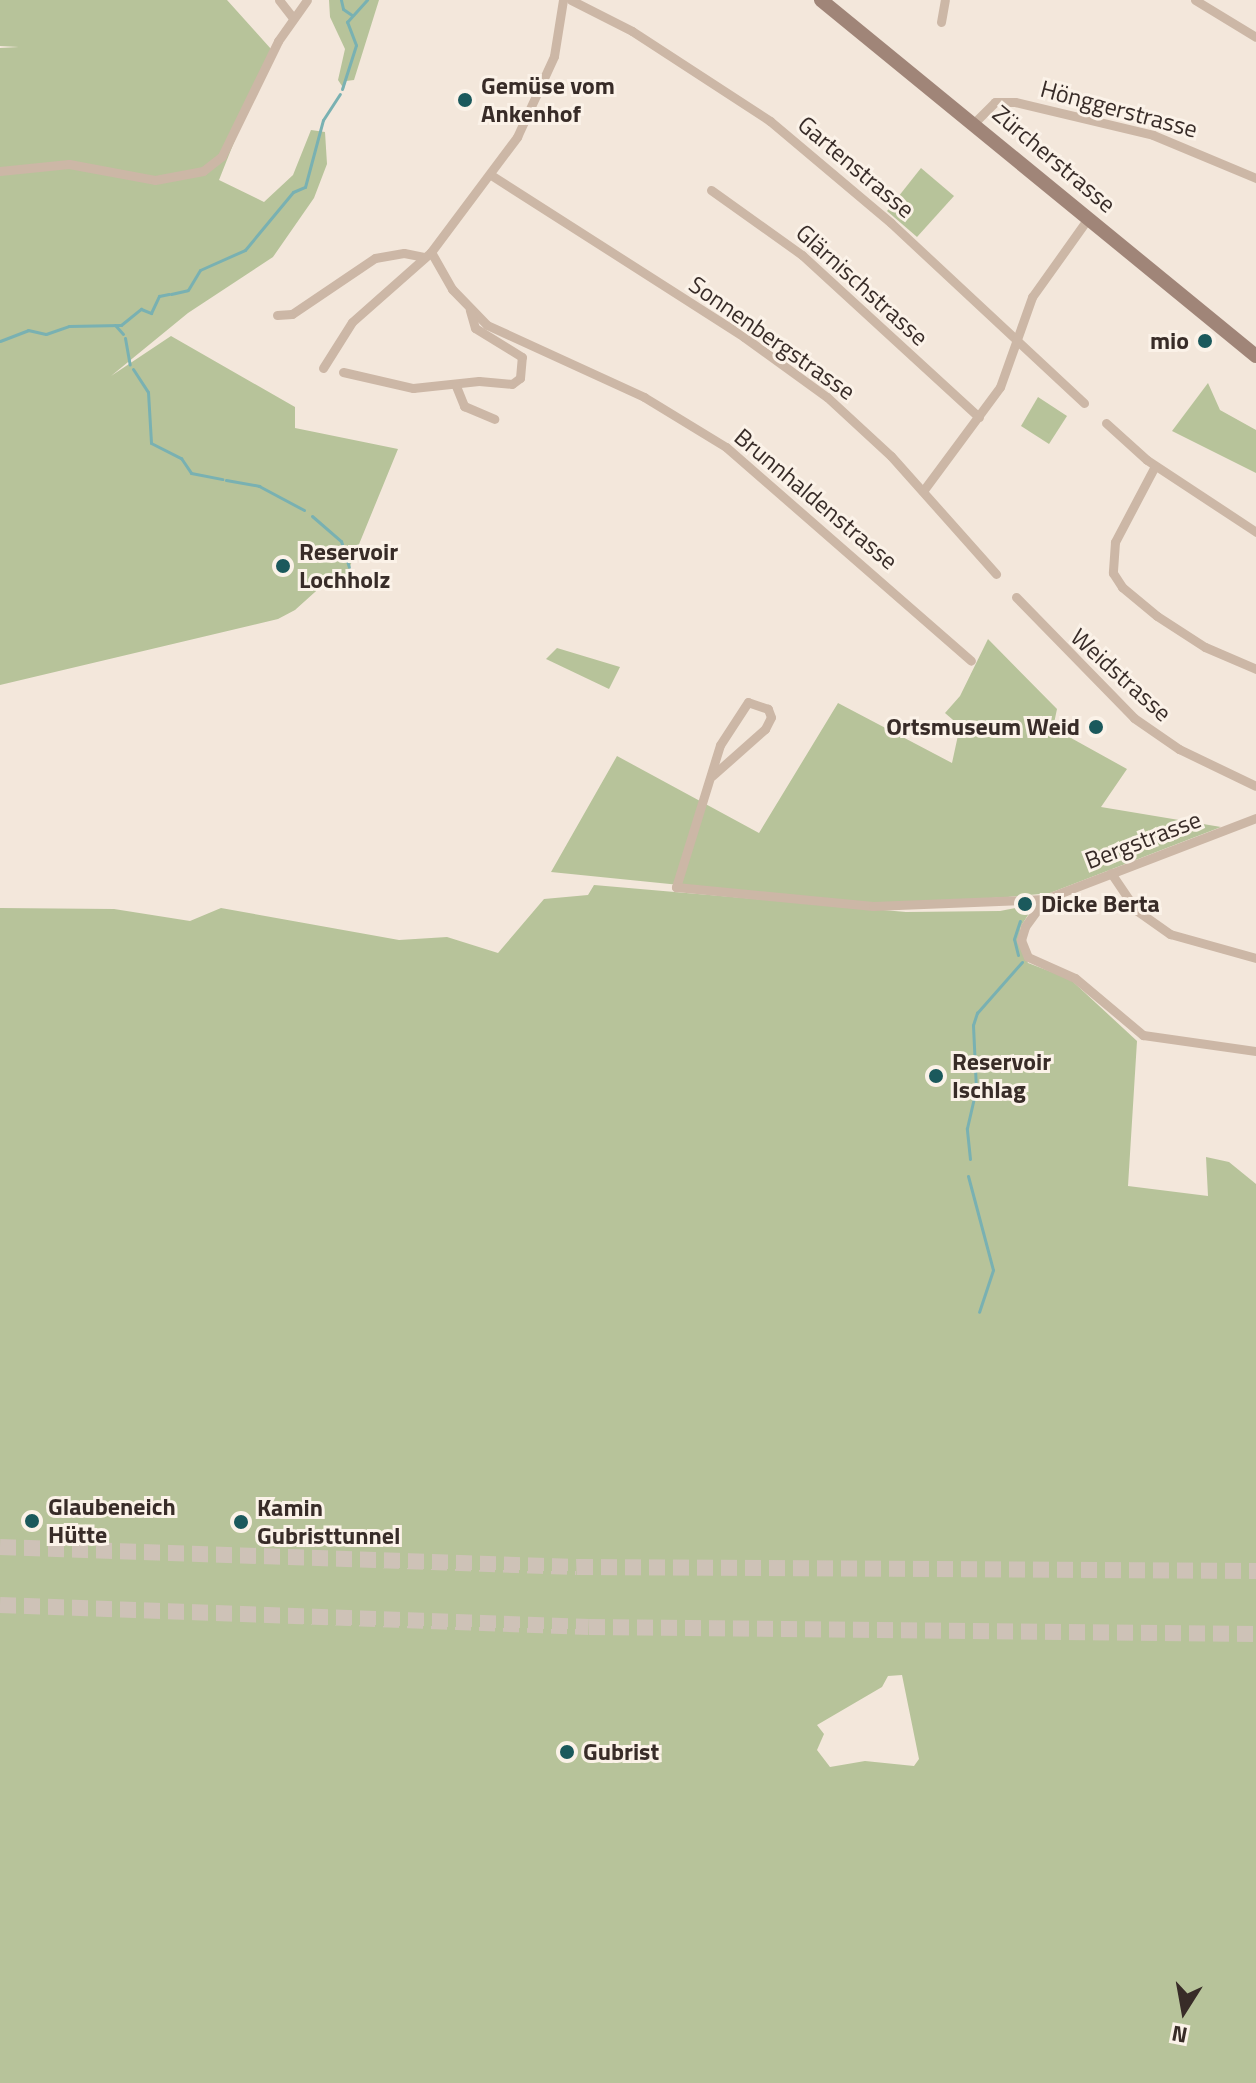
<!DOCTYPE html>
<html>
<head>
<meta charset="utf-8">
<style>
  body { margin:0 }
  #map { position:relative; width:1256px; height:2083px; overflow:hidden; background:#f3e7db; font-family:"Titillium Web",sans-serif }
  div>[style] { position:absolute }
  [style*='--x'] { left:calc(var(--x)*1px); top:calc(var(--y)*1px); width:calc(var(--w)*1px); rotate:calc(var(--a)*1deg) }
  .green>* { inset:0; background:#b7c39a }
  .stream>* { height:3px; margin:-1.5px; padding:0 1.5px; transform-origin:1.5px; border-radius:1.5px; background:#79b1b2 }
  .highway-tunnel>* { height:16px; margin-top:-8px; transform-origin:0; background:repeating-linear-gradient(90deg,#cec2b7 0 16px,transparent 0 24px) }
  .street>* { height:9px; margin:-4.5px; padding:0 4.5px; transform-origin:4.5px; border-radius:4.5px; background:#ccb7a6 }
  .secondary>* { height:14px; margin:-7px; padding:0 7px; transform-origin:7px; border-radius:7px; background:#a08578 }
  .dots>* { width:22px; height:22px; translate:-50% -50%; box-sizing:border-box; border:4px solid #fbf2e8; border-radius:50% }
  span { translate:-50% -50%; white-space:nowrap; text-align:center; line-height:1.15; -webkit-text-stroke:6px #fbf2e8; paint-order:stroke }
  .poi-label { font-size:24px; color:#382c28; font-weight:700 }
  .left { translate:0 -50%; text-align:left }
  .right { translate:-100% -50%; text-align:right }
  .street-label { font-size:24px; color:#382c28 }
  .north { position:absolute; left:1144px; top:1971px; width:80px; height:80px; -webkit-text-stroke:6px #fbf2e8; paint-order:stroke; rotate:191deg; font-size:22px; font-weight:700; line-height:32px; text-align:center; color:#382c28 }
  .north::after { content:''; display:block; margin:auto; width:28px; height:36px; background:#382c28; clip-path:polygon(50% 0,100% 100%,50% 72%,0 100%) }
</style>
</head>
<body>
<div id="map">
  <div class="green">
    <i style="clip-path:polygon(0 0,227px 0,271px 49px,219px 180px,264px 202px,293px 175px,311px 130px,325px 132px,327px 164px,314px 198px,273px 257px,188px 313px,111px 376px,171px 336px,295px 407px,295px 428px,398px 449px,346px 576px,325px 583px,295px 610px,278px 619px,0 685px,0 48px,19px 47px,0 46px)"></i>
    <i style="clip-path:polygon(329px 0,379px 0,354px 80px,346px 81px,344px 89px,338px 80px,345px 49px,330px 17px)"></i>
    <i style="clip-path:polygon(921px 168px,954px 196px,917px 237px,887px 211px)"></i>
    <i style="clip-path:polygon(1208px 383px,1220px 410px,1256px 430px,1256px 473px,1172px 431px)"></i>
    <i style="clip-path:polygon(1038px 397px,1067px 416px,1049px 444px,1021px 426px)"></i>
    <i style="clip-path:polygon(988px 639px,1057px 709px,1053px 728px,1127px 769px,1101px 807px,1221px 827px,1050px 893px,1008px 897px,879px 905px,551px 872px,617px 756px,759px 833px,838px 703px,952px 763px,960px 726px,945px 713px,960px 696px)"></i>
    <i style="clip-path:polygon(557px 648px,620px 667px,609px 689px,546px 659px)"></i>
    <i style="clip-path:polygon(evenodd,594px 885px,906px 912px,1000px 911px,1035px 904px,1021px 926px,1018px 942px,1028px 963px,1070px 979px,1137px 1041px,1128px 1186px,1208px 1196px,1206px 1157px,1229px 1162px,1256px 1184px,1256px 2083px,0 2083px,0 908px,114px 909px,190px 921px,221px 908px,399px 940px,447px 937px,498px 953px,544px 899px,588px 895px,594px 885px,902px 1675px,919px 1759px,914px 1766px,865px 1761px,830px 1767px,817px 1750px,824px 1734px,817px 1725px,882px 1687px,888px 1676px,902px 1675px)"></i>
  </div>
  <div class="stream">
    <i style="--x:341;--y:0;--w:9;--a:77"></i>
    <i style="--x:343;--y:9;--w:11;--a:34"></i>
    <i style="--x:342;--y:89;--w:46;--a:-72.3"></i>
    <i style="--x:356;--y:45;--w:25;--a:-111"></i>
    <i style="--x:347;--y:22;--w:30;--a:-48"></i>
    <i style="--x:171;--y:294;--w:17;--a:-13"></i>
    <i style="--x:188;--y:290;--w:23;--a:-59"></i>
    <i style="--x:200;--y:270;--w:49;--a:-24"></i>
    <i style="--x:245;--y:250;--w:75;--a:-50.4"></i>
    <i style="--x:293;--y:192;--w:13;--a:-23"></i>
    <i style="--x:305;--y:187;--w:69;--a:-75"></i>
    <i style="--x:323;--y:120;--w:31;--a:-57"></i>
    <i style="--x:115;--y:325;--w:12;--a:48"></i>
    <i style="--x:125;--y:338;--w:27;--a:80"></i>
    <i style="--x:0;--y:341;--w:30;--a:-21"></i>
    <i style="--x:28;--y:330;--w:18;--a:13"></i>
    <i style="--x:46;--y:334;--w:24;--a:-19"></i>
    <i style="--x:69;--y:326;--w:52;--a:-1.1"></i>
    <i style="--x:121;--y:325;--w:26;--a:-39"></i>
    <i style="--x:141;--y:309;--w:11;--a:22"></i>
    <i style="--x:151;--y:313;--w:19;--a:-65"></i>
    <i style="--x:159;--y:296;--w:10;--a:-11"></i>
    <i style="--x:133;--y:369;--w:27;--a:57"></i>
    <i style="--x:148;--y:392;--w:51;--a:86.6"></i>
    <i style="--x:151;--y:443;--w:34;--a:27"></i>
    <i style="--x:181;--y:458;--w:18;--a:56"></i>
    <i style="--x:191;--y:473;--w:32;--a:11"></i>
    <i style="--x:226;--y:480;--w:34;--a:10"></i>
    <i style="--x:259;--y:486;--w:51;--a:28.1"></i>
    <i style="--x:312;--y:516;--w:38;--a:41"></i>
    <i style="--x:341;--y:541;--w:27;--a:73"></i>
    <i style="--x:1018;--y:955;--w:16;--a:-104"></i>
    <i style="--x:1014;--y:939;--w:19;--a:-72"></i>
    <i style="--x:970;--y:1159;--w:31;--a:-96"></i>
    <i style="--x:967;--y:1128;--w:40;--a:-77"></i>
    <i style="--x:976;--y:1089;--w:64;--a:-92.7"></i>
    <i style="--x:973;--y:1025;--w:13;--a:-72"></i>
    <i style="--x:977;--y:1013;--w:68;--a:-48.6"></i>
    <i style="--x:968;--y:1176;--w:97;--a:75.1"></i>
    <i style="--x:993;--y:1270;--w:44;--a:108.4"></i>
  </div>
  <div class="highway-tunnel">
    <i style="--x:0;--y:1547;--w:577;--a:1.99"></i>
    <i style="--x:577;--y:1567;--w:679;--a:0.34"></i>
    <i style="--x:0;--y:1605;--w:589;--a:2.14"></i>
    <i style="--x:589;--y:1627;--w:667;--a:0.6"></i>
  </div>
  <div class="street">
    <i style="--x:279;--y:0;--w:23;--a:52"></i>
    <i style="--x:571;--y:0;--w:68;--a:26.9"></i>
    <i style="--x:632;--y:31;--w:165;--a:33.1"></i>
    <i style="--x:770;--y:121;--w:158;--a:40.1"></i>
    <i style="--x:891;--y:223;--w:264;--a:43"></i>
    <i style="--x:1195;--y:0;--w:71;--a:31.2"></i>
    <i style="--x:941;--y:22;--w:22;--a:-80"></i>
    <i style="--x:975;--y:122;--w:28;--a:-45"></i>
    <i style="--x:995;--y:102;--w:20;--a:0"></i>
    <i style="--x:1015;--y:102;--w:142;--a:13.4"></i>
    <i style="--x:1153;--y:135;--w:112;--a:22.7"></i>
    <i style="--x:0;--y:171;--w:69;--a:-5.8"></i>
    <i style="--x:69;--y:164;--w:87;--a:10.5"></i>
    <i style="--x:155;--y:180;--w:49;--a:-10.6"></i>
    <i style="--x:203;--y:171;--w:24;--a:-38"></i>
    <i style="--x:222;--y:156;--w:128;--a:-64"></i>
    <i style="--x:278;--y:41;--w:50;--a:-54.7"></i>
    <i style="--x:491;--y:175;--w:300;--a:32.6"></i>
    <i style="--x:744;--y:337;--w:102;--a:35.9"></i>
    <i style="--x:827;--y:397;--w:87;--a:42.7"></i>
    <i style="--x:891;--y:456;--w:158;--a:48.3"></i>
    <i style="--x:711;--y:190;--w:112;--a:35.5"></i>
    <i style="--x:802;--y:255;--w:240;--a:42.5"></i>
    <i style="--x:431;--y:252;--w:43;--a:60.4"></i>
    <i style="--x:452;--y:289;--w:50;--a:45.8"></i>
    <i style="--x:487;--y:325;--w:173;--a:24.6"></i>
    <i style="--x:644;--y:397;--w:96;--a:31.4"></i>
    <i style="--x:726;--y:447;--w:325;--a:41.1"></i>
    <i style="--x:277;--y:315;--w:15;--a:-4"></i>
    <i style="--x:292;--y:314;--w:100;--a:-34"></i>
    <i style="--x:375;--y:258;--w:29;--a:-10"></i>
    <i style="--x:404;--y:253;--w:20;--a:11"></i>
    <i style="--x:323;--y:368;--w:54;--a:-57.8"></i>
    <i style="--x:352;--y:322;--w:106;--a:-41.5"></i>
    <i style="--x:431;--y:252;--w:144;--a:-53.2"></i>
    <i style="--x:517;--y:137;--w:89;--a:-65.4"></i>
    <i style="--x:554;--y:56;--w:57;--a:-80.9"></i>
    <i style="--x:343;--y:372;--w:72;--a:12.9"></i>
    <i style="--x:413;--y:388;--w:66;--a:-6.1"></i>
    <i style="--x:479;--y:381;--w:33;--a:5"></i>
    <i style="--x:512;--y:384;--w:10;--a:-37"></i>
    <i style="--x:520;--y:378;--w:21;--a:-85"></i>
    <i style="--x:522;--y:357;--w:55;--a:-148.3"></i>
    <i style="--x:475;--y:328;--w:19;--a:-106"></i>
    <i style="--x:456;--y:386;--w:22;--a:68"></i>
    <i style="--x:464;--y:406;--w:33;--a:23"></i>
    <i style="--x:1106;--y:423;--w:55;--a:42.1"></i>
    <i style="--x:1147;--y:460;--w:131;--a:33.4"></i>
    <i style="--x:1155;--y:466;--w:86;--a:117.8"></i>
    <i style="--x:1115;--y:542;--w:31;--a:94"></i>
    <i style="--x:1113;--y:573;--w:17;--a:57"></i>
    <i style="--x:1122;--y:587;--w:45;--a:39.6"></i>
    <i style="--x:1157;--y:616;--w:57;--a:32.9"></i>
    <i style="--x:1205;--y:647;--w:56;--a:23.3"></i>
    <i style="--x:923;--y:491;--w:129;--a:-53.5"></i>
    <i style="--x:1000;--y:387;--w:96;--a:-70.4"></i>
    <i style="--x:1032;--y:297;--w:98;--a:-54.5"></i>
    <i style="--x:1016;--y:597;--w:169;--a:45.7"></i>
    <i style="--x:1134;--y:718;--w:55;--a:34.6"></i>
    <i style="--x:1179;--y:749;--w:85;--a:25.7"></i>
    <i style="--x:712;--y:776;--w:71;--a:-41.6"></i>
    <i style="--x:765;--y:729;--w:13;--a:-63"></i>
    <i style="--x:771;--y:717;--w:9;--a:-111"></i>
    <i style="--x:768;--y:709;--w:21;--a:-161"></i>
    <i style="--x:748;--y:702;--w:51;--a:123.1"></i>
    <i style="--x:720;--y:745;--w:149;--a:107.2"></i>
    <i style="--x:676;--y:887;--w:198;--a:5.5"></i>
    <i style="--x:873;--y:906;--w:172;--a:-2.3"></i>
    <i style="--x:1045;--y:899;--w:226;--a:-21"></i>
    <i style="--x:1111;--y:873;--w:45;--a:56"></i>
    <i style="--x:1136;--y:910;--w:42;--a:35.2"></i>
    <i style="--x:1170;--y:934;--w:89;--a:15.6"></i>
    <i style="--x:1045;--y:899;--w:34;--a:126"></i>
    <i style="--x:1025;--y:927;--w:14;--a:107"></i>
    <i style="--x:1021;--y:940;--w:18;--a:68"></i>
    <i style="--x:1028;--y:957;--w:51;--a:24.1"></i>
    <i style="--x:1075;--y:978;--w:89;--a:40"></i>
    <i style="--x:1143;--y:1035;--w:114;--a:8.1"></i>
  </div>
  <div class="secondary">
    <i style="--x:821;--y:0;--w:562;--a:39.3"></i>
  </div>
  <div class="dots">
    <i style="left:465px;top:100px;background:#1b595c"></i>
    <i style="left:1205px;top:341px;background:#1b595c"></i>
    <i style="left:283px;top:566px;background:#1b595c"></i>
    <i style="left:1096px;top:727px;background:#1b595c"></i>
    <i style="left:1025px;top:904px;background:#1b595c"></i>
    <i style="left:936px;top:1076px;background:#1b595c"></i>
    <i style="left:32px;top:1521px;background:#1b595c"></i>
    <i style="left:241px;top:1522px;background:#1b595c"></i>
    <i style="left:567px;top:1752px;background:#1b595c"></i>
  </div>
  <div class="poi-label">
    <span class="left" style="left:481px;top:100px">Gemüse vom<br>Ankenhof</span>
    <span class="right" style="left:1189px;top:341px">mio</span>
    <span class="left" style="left:299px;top:566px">Reservoir<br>Lochholz</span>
    <span class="right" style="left:1080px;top:727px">Ortsmuseum Weid</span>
    <span class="left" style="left:1041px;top:904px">Dicke Berta</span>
    <span class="left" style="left:952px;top:1076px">Reservoir<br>Ischlag</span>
    <span class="left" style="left:48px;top:1521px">Glaubeneich<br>Hütte</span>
    <span class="left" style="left:257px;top:1522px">Kamin<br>Gubristtunnel</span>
    <span class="left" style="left:583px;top:1752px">Gubrist</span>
  </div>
  <div class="street-label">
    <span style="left:1119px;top:109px;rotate:15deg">Hönggerstrasse</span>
    <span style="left:1054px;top:159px;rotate:40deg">Zürcherstrasse</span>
    <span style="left:856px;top:167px;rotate:40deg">Gartenstrasse</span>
    <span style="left:862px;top:285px;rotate:42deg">Glärnischstrasse</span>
    <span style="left:772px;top:338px;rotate:35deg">Sonnenbergstrasse</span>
    <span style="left:816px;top:499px;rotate:40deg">Brunnhaldenstrasse</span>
    <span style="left:1121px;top:675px;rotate:42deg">Weidstrasse</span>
    <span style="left:1143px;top:840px;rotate:-21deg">Bergstrasse</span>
  </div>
  <div class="north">N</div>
</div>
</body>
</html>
